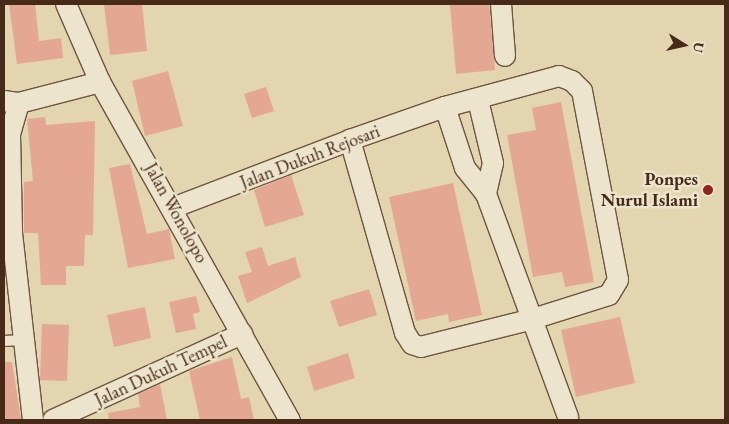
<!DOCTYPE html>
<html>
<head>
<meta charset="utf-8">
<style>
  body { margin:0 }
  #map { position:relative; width:729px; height:424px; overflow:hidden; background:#e2d5b0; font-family:"EB Garamond",serif }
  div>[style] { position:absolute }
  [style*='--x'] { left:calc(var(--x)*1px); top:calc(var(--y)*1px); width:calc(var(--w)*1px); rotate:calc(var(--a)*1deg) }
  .building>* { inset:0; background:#e4a794 }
  .roads { filter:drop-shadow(1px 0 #6e553e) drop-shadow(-1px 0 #6e553e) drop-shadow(0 1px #6e553e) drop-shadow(0 -1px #6e553e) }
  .lane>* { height:10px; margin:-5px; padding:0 5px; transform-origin:5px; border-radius:5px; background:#ece4cc }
  .street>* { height:20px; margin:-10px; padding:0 10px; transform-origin:10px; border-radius:10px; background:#ece4cc }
  .dots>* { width:14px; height:14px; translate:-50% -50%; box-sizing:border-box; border:2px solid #ece4cc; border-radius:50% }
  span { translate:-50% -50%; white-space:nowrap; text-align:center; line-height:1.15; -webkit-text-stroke:5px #ece4cc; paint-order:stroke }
  .street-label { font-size:18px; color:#472a18 }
  .poi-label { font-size:18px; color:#472a18; font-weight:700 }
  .right { translate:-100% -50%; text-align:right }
  .frame { position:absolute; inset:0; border:5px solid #472a18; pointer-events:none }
  .north { position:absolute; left:659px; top:20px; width:50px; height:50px; -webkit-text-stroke:4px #ece4cc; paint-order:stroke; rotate:100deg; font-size:14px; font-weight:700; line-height:20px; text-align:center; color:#472a18 }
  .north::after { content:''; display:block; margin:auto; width:18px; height:22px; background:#472a18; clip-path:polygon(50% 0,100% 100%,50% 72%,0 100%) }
</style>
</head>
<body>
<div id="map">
  <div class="building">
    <i style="clip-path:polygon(9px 4px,35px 4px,39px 41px,61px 38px,63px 58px,17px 64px)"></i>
    <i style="clip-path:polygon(104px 4px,142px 4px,147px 51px,110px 55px)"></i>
    <i style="clip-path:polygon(450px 4px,489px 4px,495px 70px,456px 74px)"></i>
    <i style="clip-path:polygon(168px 71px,183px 126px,145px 136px,132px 81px)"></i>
    <i style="clip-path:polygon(266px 87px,274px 111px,252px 118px,244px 94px)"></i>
    <i style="clip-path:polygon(561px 102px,594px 282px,565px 287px,562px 272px,533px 277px,507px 135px,536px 130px,532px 108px)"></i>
    <i style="clip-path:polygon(45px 117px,46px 125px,95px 121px,93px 235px,85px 235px,84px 266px,66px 266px,66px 285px,41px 285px,38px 233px,24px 233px,24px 182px,33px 181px,27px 119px)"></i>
    <i style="clip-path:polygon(130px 164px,147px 234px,169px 229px,175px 259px,128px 268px,109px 168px)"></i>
    <i style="clip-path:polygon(291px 175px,304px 215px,265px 227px,254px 190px)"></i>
    <i style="clip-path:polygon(453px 183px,482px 315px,449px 322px,448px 314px,416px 321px,389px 197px)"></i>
    <i style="clip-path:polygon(262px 247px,268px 266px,295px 257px,301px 277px,247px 303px,238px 276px,252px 272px,245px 252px)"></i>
    <i style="clip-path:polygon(369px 289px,377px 315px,339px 327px,330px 301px)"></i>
    <i style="clip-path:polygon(196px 296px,200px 312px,193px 314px,196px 329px,176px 333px,169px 302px)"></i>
    <i style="clip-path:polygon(145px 307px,151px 338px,114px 347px,107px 315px)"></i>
    <i style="clip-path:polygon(620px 317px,635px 383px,576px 397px,561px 330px)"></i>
    <i style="clip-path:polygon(42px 324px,69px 325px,67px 381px,40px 380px)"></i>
    <i style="clip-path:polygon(348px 353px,355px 378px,314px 391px,307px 367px)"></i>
    <i style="clip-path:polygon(232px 357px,241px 399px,249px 397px,254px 420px,200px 420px,189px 371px)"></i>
    <i style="clip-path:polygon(4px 362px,12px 362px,21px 420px,4px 420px)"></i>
    <i style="clip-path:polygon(160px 384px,167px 420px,109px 420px,108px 413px,140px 407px,138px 394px)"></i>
  </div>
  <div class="roads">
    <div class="lane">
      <i style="--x:4;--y:341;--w:19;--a:-3"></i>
    </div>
    <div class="street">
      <i style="--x:66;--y:4;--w:85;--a:66.4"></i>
      <i style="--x:100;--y:82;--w:388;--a:60.7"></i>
      <i style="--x:501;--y:4;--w:52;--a:85.6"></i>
      <i style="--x:478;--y:100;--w:65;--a:76.6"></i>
      <i style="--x:493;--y:163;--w:32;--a:103"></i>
      <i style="--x:4;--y:101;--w:15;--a:8"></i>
      <i style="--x:19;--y:103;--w:84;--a:-14.5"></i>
      <i style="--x:19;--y:103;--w:32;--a:106"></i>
      <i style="--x:10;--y:134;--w:99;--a:88.8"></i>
      <i style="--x:12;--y:233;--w:188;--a:83.6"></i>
      <i style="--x:445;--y:107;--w:64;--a:71.8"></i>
      <i style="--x:465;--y:168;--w:33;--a:51"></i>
      <i style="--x:486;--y:194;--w:238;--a:69.8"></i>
      <i style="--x:175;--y:207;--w:187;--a:-20.9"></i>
      <i style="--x:350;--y:140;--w:101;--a:-19.2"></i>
      <i style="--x:445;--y:107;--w:118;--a:-15.2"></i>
      <i style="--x:559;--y:76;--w:14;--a:21"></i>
      <i style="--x:572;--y:81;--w:14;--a:45"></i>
      <i style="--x:582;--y:91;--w:192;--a:79.2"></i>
      <i style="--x:618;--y:280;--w:17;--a:121"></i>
      <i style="--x:609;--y:295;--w:80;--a:162.5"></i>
      <i style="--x:533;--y:319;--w:115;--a:166"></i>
      <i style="--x:421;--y:347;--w:9;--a:-162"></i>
      <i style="--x:412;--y:344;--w:13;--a:-122"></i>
      <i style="--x:405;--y:333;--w:201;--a:-105.9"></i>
      <i style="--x:53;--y:420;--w:208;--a:-24.5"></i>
    </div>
  </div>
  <div class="dots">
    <i style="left:708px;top:190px;background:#8f2418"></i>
  </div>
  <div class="street-label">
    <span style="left:310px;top:157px;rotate:-21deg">Jalan Dukuh Rejosari</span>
    <span style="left:176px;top:213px;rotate:61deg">Jalan Wonolopo</span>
    <span style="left:161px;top:371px;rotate:-25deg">Jalan Dukuh Tempel</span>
  </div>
  <div class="poi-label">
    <span class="right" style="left:698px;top:190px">Ponpes<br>Nurul Islami</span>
  </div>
  <div class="frame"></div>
  <div class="north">U</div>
</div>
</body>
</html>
